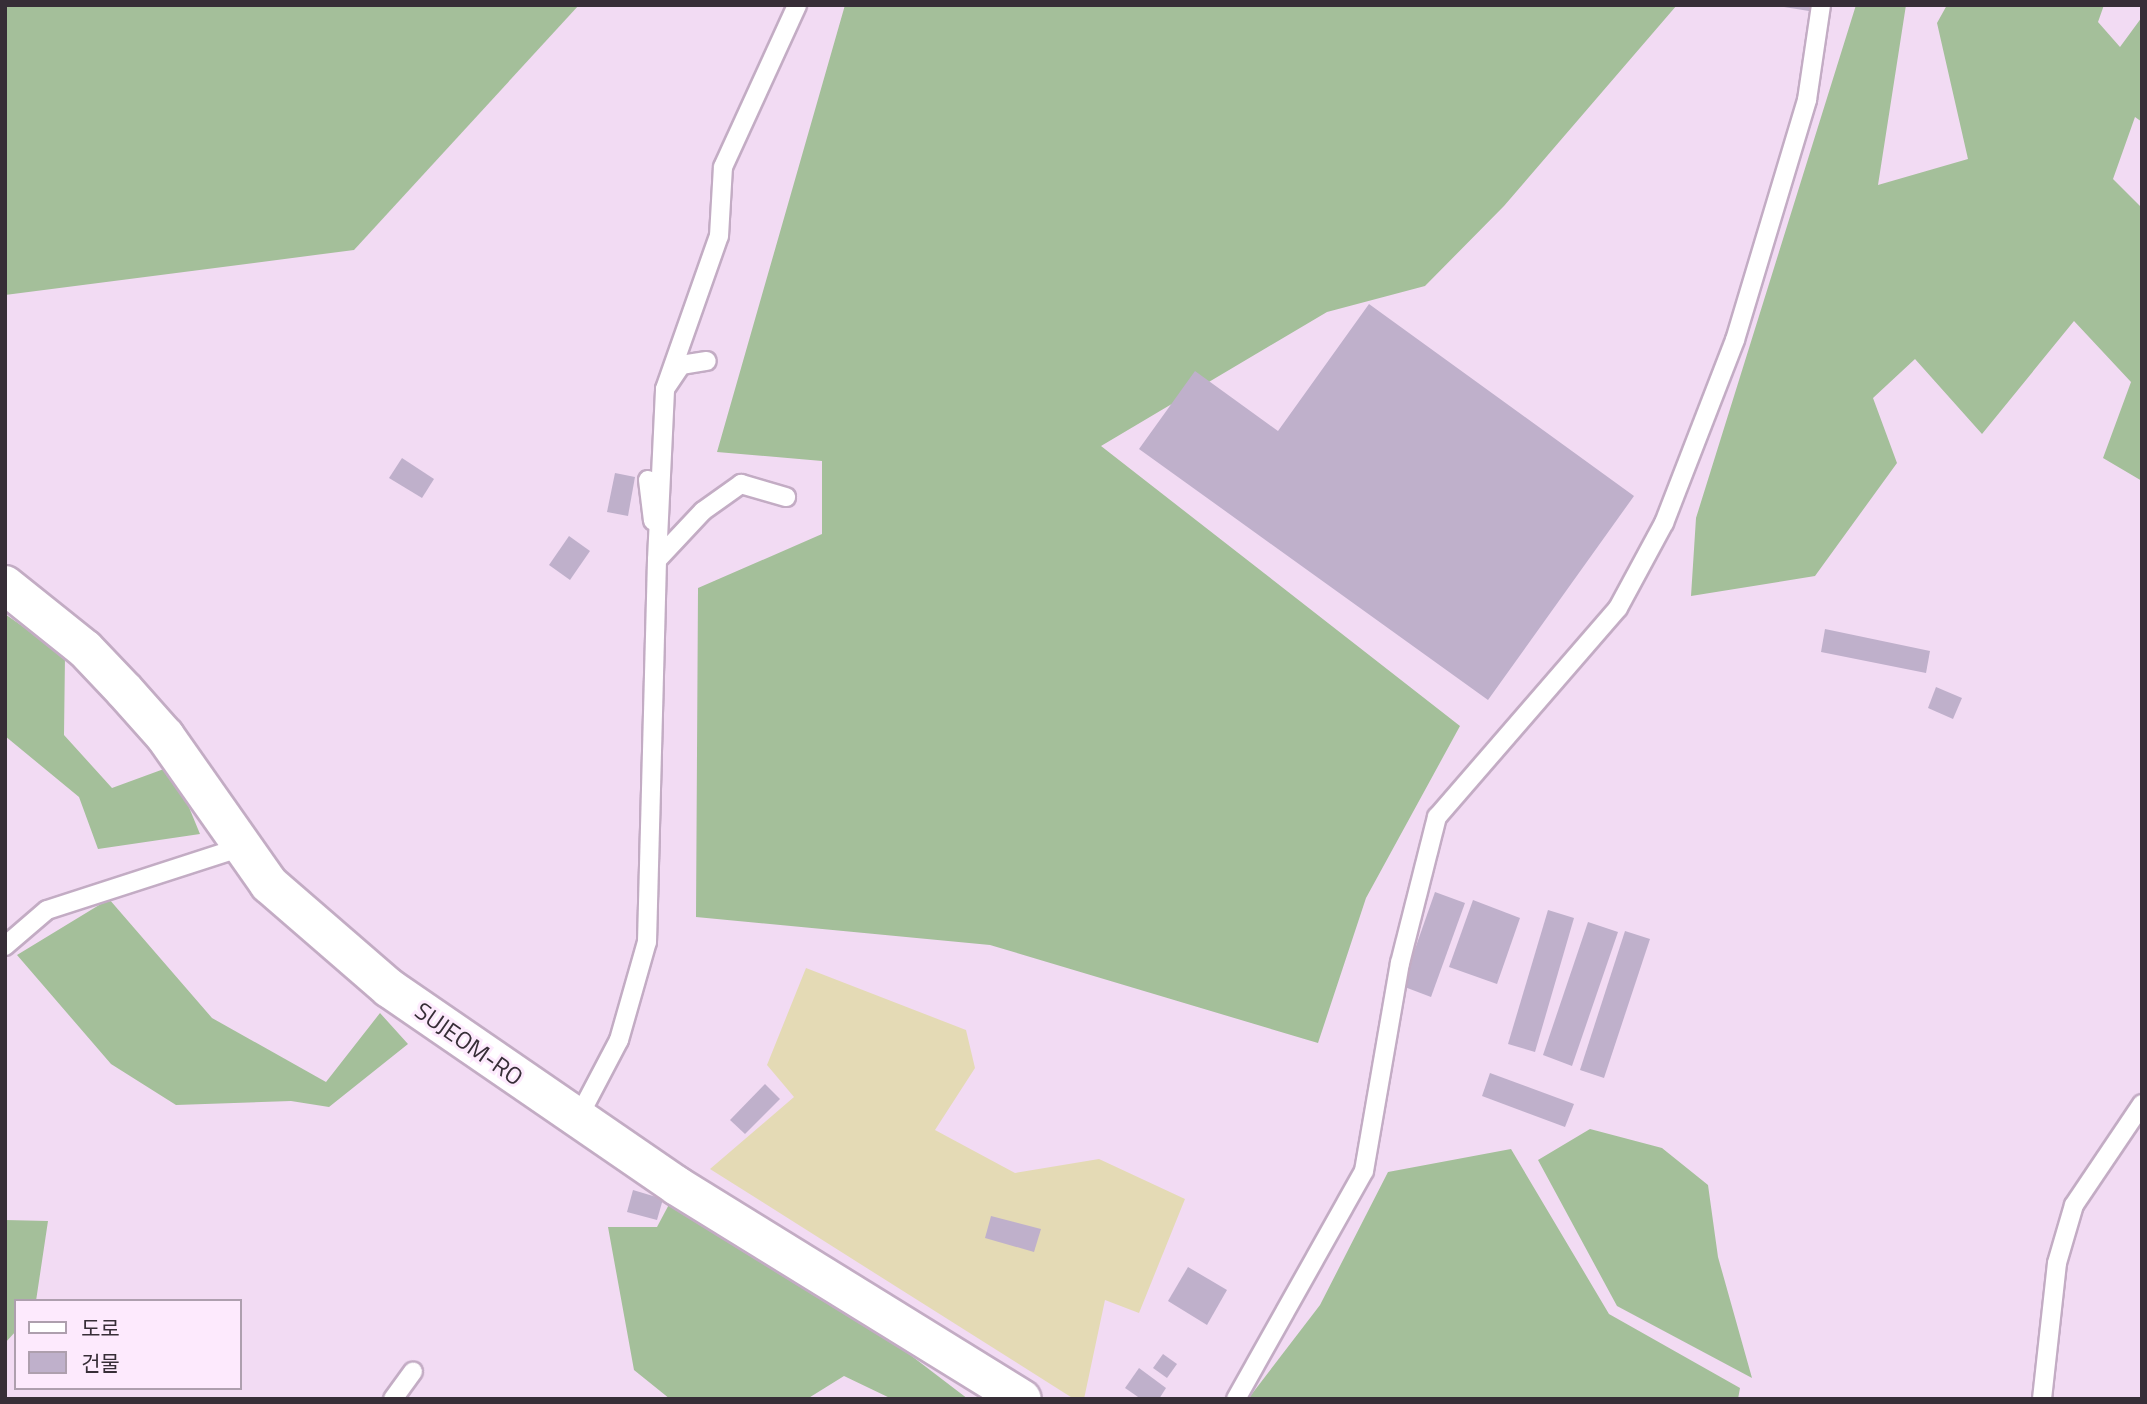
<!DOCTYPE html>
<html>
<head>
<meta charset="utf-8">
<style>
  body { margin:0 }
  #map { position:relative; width:2147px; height:1404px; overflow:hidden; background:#f2dbf3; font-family:"Titillium Web","Noto Sans KR",sans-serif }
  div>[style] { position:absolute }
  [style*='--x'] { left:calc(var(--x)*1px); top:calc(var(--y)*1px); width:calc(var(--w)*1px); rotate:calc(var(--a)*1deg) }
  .forest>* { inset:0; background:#a4bf9a }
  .sand>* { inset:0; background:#e4dab5 }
  .building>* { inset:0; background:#bfb0cb }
  .roads { filter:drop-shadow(2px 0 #c3acc4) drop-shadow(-2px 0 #c3acc4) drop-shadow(0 2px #c3acc4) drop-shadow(0 -2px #c3acc4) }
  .lane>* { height:18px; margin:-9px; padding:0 9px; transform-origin:9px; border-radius:9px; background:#fff }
  .secondary>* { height:38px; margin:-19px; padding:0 19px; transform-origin:19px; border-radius:19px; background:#fff }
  span { translate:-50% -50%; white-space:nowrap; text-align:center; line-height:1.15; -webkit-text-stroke:6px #fdeafd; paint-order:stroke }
  .street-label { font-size:24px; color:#372e37 }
  .frame { position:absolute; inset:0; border:7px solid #372e37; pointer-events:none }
  .legend { position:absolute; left:14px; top:1299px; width:228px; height:91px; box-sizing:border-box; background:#fdeafd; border:2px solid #ae9fae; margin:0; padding:9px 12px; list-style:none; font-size:21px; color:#372e37 }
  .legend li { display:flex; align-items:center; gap:14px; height:35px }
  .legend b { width:35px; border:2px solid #ae9fae }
</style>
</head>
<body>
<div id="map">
  <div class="forest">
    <i style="clip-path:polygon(5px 5px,579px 5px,354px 250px,5px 295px)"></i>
    <i style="clip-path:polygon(845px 5px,1677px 5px,1504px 206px,1425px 286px,1327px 312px,1101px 446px,1460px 726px,1366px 898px,1318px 1043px,990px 945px,696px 917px,698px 588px,822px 534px,822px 461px,717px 452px)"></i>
    <i style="clip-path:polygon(1856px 5px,1906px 5px,1878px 185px,1968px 159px,1937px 23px,1947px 5px,2104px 5px,2098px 22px,2120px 47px,2142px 17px,2142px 122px,2135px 117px,2113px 179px,2142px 208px,2142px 481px,2103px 458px,2131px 382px,2074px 321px,1982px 434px,1915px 359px,1873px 398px,1897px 463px,1815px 576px,1691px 596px,1696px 518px)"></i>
    <i style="clip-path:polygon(5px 614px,65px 656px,64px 735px,112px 788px,172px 766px,200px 834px,98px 849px,79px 797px,5px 736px)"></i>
    <i style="clip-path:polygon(109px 899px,212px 1018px,326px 1082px,380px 1013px,408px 1044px,329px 1107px,291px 1101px,176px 1105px,111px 1064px,17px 955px)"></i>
    <i style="clip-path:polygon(1590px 1129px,1662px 1148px,1708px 1185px,1718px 1257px,1752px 1378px,1617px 1306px,1538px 1160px)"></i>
    <i style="clip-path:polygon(1511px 1149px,1609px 1314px,1740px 1388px,1738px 1399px,1248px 1399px,1320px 1305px,1388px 1172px)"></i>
    <i style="clip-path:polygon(674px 1195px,892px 1341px,968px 1399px,892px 1399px,844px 1376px,807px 1399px,670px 1399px,634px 1370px,608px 1227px,657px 1227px)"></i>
    <i style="clip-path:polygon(5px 1220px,48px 1221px,36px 1301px,16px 1301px,16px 1331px,5px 1343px)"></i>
  </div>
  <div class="sand">
    <i style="clip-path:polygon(806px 968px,966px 1030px,975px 1068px,935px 1130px,1015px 1173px,1099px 1159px,1185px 1199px,1139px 1313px,1105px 1300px,1084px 1399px,1074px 1399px,710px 1169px,794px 1097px,767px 1065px)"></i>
  </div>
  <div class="building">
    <i style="clip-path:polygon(1772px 5px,1809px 5px,1809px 11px)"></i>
    <i style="clip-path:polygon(1369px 304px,1634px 496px,1488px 700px,1139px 449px,1195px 371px,1278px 431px)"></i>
    <i style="clip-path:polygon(402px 458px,434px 479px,422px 498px,389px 478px)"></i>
    <i style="clip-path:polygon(615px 473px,635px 477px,628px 516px,607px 512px)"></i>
    <i style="clip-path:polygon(569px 536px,590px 551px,570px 580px,549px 565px)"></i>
    <i style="clip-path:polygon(1825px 629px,1930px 651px,1926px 673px,1821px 652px)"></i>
    <i style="clip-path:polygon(1936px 687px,1962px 698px,1953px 719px,1928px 708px)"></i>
    <i style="clip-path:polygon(1435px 892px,1465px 903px,1431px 997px,1402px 986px)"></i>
    <i style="clip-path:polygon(1473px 900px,1520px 918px,1497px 984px,1449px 967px)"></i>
    <i style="clip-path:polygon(1548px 910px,1574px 918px,1535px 1052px,1508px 1044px)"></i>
    <i style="clip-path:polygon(1588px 922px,1618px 932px,1572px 1066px,1543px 1055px)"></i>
    <i style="clip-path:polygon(1625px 931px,1650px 939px,1604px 1078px,1580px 1070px)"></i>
    <i style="clip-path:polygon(1490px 1073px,1574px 1104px,1565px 1127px,1482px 1096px)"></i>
    <i style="clip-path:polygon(765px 1084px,780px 1099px,745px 1134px,730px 1120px)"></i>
    <i style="clip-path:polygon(633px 1190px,663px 1199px,657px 1220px,627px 1212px)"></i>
    <i style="clip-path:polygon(991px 1216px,1041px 1229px,1034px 1252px,985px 1238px)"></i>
    <i style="clip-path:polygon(1188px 1267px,1227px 1290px,1207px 1325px,1168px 1301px)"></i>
    <i style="clip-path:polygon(1163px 1354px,1177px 1364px,1167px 1378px,1153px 1368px)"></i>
    <i style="clip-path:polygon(1139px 1368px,1166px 1388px,1159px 1399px,1141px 1399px,1125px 1388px)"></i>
  </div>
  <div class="roads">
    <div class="lane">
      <i style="--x:665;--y:389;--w:162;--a:-70.6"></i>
      <i style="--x:719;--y:236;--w:69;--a:-86.7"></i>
      <i style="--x:723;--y:167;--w:178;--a:-65.4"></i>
      <i style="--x:648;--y:480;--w:41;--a:83"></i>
      <i style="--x:657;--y:560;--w:171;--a:-87.3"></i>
      <i style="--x:665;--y:389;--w:29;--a:-56"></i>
      <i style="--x:681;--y:365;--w:26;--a:-9"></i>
      <i style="--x:5;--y:946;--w:55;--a:-40.6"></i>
      <i style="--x:47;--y:910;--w:202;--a:-17.9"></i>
      <i style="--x:578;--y:1118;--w:88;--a:-62.3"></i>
      <i style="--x:619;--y:1040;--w:102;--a:-74.1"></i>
      <i style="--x:647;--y:942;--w:382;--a:-88.5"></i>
      <i style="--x:657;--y:560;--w:67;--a:-46.8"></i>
      <i style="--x:703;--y:511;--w:47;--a:-35.4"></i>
      <i style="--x:741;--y:484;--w:47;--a:16.1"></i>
      <i style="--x:393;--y:1399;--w:34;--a:-54"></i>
      <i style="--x:1236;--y:1399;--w:261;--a:-60.7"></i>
      <i style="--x:1364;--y:1171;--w:211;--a:-80.2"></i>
      <i style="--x:1400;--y:963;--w:151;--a:-75.8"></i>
      <i style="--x:1437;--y:817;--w:276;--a:-49.1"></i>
      <i style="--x:1618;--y:608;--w:97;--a:-61.6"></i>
      <i style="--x:1664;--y:523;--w:196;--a:-68.8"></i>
      <i style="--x:1735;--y:340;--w:251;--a:-73.3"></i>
      <i style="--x:1807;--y:100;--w:96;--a:-81.6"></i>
      <i style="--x:2042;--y:1399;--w:137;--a:-83.7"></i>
      <i style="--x:2057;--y:1263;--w:60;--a:-73.7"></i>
      <i style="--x:2074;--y:1205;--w:122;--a:-56"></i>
    </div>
    <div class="secondary">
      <i style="--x:5;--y:585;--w:102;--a:38.7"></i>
      <i style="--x:85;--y:649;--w:57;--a:46.4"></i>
      <i style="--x:124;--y:690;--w:62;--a:48.3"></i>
      <i style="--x:165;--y:736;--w:181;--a:54.9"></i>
      <i style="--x:269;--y:884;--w:159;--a:40.9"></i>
      <i style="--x:389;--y:988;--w:349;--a:34.5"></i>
      <i style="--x:677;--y:1186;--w:405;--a:31.7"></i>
    </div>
  </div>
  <div class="street-label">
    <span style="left:469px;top:1044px;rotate:35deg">SUJEOM-RO</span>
  </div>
  <div class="frame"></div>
  <ul class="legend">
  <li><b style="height:9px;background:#fff"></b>도로</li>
  <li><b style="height:19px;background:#bfb0cb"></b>건물</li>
  </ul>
</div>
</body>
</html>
